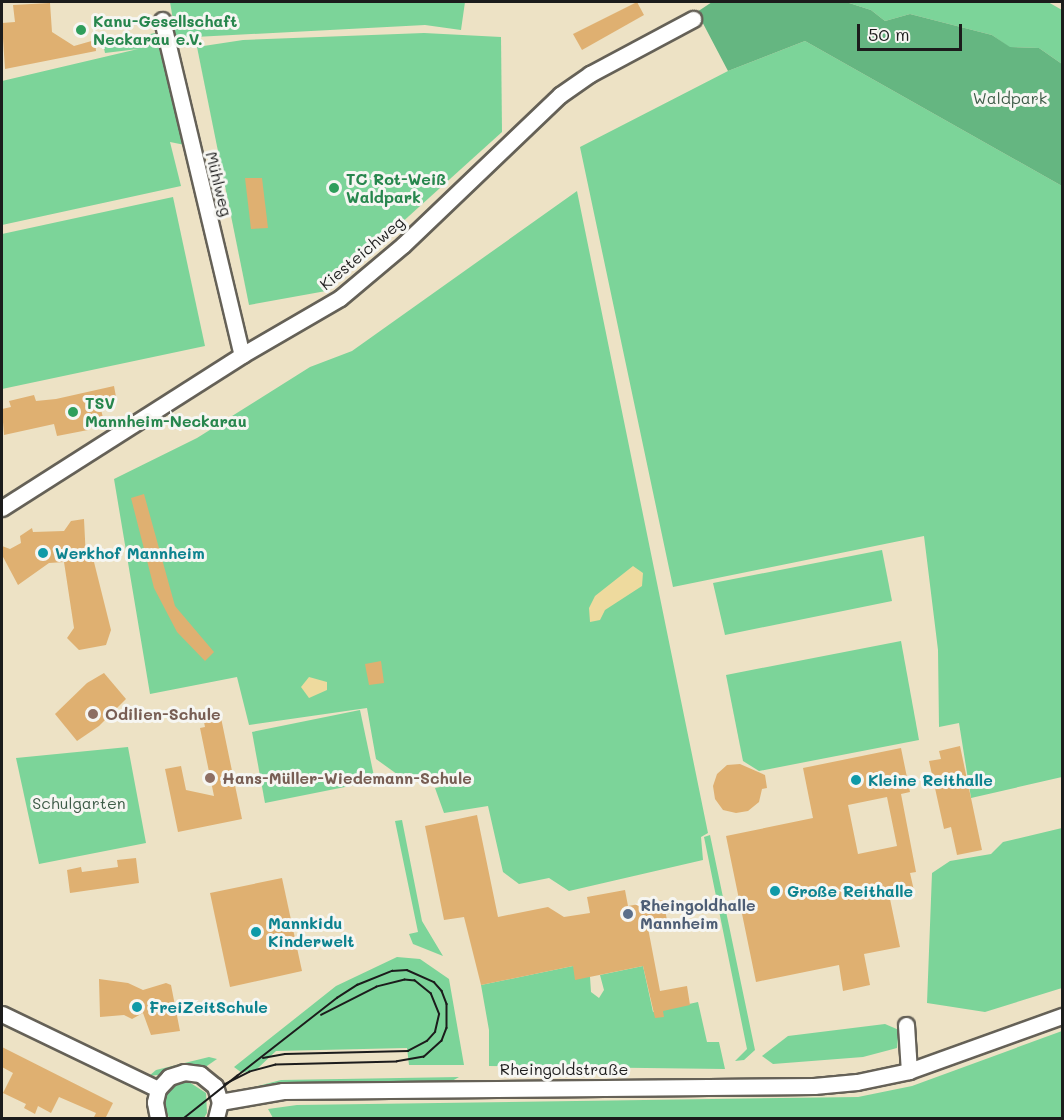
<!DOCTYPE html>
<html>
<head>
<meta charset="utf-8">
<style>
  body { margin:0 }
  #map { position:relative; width:1064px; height:1120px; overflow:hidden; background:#ede2c5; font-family:Mali,sans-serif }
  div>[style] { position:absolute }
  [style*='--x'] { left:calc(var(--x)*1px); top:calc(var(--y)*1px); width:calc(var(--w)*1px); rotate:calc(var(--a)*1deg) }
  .green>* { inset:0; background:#7cd499 }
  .forest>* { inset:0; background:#65b681 }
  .sand>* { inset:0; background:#eeda9e }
  .building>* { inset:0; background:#dfb071 }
  .roads { filter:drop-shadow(2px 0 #656157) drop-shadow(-2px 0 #656157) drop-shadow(0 2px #656157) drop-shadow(0 -2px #656157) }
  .minor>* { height:15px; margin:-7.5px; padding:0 7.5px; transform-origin:7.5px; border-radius:7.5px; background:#fff }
  .tram>* { height:1.5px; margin:-0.75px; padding:0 0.75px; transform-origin:0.75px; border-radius:0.75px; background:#1c1c1c }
  .dots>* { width:16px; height:16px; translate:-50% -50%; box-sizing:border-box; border:3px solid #f6f6f2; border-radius:50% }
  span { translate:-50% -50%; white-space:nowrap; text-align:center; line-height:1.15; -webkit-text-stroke:6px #f6f6f2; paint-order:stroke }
  .leisure-label { font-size:16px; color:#27864d; font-weight:700 }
  .left { translate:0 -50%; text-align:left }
  .park-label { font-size:16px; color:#3e5c48 }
  .street-label { font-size:16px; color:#1c1c1c }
  .culture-label { font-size:16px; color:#0d838f; font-weight:700 }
  .education-label { font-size:16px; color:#785e54; font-weight:700 }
  .service-label { font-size:16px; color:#4e5e75; font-weight:700 }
  .frame { position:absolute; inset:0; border:3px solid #1c1c1c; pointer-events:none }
  .scale { position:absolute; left:857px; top:24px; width:105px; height:27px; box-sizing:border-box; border:3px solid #1c1c1c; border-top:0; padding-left:8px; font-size:18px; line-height:21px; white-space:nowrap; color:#1c1c1c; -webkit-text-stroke:4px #f6f6f2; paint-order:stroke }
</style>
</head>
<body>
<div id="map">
  <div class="green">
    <i style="clip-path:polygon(170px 2px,465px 2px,461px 30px,425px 25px,176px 38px)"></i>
    <i style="clip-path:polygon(846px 2px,1048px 2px,1062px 10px,1062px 64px,1039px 48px,1009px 47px,992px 35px,910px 14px,885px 21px,871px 10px)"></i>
    <i style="clip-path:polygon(155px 33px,185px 145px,170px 142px,181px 186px,2px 225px,2px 81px,138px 49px,105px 53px,103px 44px)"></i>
    <i style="clip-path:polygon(424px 33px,501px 37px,502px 132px,326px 291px,249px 305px,197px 47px,243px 40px)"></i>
    <i style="clip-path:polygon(805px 41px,1062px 186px,1062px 777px,971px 798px,959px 723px,939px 727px,938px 650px,924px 536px,673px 587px,580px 147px,728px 71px)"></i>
    <i style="clip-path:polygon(577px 191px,708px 833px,701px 837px,703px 860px,569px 891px,549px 878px,519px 884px,503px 872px,488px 806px,444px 813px,435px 788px,440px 787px,437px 775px,401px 777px,376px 759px,367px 708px,249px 725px,237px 677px,150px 694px,114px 479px,197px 438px,310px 367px,352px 351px)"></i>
    <i style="clip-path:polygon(173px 197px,205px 346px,2px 389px,2px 234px)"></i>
    <i style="clip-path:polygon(882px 550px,892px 601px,725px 635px,713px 583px)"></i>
    <i style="clip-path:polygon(901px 641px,919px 740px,759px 771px,743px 761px,726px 675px)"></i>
    <i style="clip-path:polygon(360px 710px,375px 781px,265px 803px,252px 732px)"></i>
    <i style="clip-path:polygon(128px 747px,146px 843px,39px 864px,16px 758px)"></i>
    <i style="clip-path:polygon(402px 820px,422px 921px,443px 956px,413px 944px,409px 934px,418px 932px,395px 821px)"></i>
    <i style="clip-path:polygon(1062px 828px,1062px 988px,985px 1012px,927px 1003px,932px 873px,950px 861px,991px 854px,1003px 842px)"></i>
    <i style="clip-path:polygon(710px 835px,755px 1050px,744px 1060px,735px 1061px,747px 1049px,704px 837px)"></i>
    <i style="clip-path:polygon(397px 957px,420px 959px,449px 979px,464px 1065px,409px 1065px,407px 1048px,276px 1051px,257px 1069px,242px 1073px,234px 1067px,336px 986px)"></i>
    <i style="clip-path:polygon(573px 966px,590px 977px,591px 992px,599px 998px,604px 990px,600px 975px,643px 966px,653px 1012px,698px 1002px,707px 1042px,719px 1042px,725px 1069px,489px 1066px,489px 1030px,481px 985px)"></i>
    <i style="clip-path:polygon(885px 1024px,899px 1030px,897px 1048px,863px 1057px,773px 1064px,762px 1056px,788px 1036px)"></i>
    <i style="clip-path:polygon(1062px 1031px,1062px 1118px,273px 1118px,268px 1109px,297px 1105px,858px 1097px,912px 1086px)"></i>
    <i style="clip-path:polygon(209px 1057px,217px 1059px,201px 1070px,149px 1076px,156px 1070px)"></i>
    <i style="clip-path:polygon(459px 1077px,452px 1081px,281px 1085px,252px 1093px,254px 1087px,281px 1080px)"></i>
    <i style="clip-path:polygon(189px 1082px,206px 1093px,207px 1113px,204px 1118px,169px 1118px,164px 1105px,167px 1094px,177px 1084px)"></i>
  </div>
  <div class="forest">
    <i style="clip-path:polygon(712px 2px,846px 2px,871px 10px,885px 21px,910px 14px,992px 35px,1010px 47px,1039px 48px,1062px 64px,1062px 186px,805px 41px,728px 71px,697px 12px)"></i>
  </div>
  <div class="sand">
    <i style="clip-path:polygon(633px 566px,643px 573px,642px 586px,605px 610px,600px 620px,590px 622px,589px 608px,595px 596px)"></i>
    <i style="clip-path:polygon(309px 677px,327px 682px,327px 690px,309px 698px,301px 687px)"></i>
  </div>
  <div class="building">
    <i style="clip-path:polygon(637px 2px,644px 15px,582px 50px,573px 34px)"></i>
    <i style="clip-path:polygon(50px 3px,52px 32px,74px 46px,95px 40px,96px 51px,5px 69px,2px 23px,15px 22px,13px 5px)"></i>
    <i style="clip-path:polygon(245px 178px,262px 178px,268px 228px,251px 229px)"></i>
    <i style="clip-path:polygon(114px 386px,116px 397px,99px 401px,104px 422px,87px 426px,88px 430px,57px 436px,54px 424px,4px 435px,2px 409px,11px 407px,9px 401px,34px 395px,36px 401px,56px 399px)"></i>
    <i style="clip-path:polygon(144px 494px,175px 606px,214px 652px,205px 661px,177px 632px,154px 588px,131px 498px)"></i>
    <i style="clip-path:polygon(84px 519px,86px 559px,93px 558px,111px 630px,106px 645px,79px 650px,67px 638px,74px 628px,64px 562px,49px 563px,18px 585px,2px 555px,2px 546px,10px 549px,21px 543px,20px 536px,32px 528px,33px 532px,64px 531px,71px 521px)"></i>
    <i style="clip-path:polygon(381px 661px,384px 683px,369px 685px,365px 664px)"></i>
    <i style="clip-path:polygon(104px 673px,126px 699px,99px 726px,77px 741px,55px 714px,87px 683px)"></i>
    <i style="clip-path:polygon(220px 713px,242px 819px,178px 832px,165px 769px,181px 766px,186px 790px,214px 796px,200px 728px,205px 727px,203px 717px)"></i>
    <i style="clip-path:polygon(960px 746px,982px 850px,957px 855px,951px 827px,944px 829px,929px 761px,941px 759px,939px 751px)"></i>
    <i style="clip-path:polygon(evenodd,901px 748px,910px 792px,901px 794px,916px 872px,910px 873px,915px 895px,890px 899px,900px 947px,864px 954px,870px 985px,843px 991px,839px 965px,756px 982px,726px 836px,813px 818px,803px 768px,901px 748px,887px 797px,897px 846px,858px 854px,848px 805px,887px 797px)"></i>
    <i style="clip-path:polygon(740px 764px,765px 775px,767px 788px,762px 789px,759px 802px,748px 811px,736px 813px,723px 810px,715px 799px,713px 786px,717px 774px,727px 765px)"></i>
    <i style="clip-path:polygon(477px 815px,498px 917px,548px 907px,564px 917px,590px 913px,587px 897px,625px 890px,628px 906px,663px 900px,668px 925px,648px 928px,660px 991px,687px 986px,690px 1005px,663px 1011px,664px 1017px,655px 1018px,643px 966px,575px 980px,573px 966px,481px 985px,464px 917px,444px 920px,425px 826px)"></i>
    <i style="clip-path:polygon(136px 858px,139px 883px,70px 893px,67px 870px,81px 867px,82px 872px,118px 867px,117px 860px)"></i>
    <i style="clip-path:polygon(282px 878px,302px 971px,230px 987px,210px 893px)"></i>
    <i style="clip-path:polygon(99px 979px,128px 983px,143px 990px,166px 983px,171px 985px,180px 1031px,151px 1035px,143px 1013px,132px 1019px,124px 1015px,100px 1017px)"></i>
    <i style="clip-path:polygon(2px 1047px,113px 1103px,105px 1119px,93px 1119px,96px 1113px,59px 1097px,51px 1113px,38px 1106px,35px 1114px,24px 1108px,26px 1104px,3px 1093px,13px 1073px,2px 1067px)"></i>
  </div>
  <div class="roads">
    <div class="minor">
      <i style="--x:162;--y:20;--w:344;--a:76.6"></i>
      <i style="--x:2;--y:508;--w:285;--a:-32.5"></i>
      <i style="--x:242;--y:355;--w:113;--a:-30.2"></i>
      <i style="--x:340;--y:298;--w:82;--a:-40.1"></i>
      <i style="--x:403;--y:245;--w:217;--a:-43.7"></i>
      <i style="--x:560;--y:95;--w:37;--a:-35"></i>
      <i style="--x:590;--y:74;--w:117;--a:-28.1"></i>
      <i style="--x:2;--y:1014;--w:173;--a:25.7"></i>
      <i style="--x:906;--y:1025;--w:46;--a:86.3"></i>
      <i style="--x:220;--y:1102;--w:64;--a:-9.9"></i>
      <i style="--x:283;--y:1091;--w:531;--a:-0.54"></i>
      <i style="--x:814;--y:1086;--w:43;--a:-5.3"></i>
      <i style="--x:857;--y:1082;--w:53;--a:-11.9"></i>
      <i style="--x:909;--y:1071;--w:163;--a:-19.8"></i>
      <i style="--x:158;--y:1118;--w:16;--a:-101"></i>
      <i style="--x:155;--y:1102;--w:13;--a:-77"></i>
      <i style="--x:158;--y:1089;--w:16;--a:-47"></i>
      <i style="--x:169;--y:1077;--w:16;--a:-18"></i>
      <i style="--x:184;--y:1072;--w:16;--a:7"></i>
      <i style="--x:200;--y:1074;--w:19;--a:39"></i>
      <i style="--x:215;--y:1086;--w:17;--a:73"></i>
      <i style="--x:220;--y:1102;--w:16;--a:104"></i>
    </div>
  </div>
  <div class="tram">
    <i style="--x:263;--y:1058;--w:22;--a:-10"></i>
    <i style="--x:285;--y:1054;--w:123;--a:-1.4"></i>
    <i style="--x:408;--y:1051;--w:21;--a:-28"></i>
    <i style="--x:427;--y:1041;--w:12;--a:-48"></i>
    <i style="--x:435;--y:1032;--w:18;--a:-77"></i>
    <i style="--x:439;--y:1014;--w:22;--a:-112"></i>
    <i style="--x:431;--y:994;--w:21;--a:-141"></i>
    <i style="--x:415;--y:981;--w:10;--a:-174"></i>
    <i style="--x:405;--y:980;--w:29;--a:166"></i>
    <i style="--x:377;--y:987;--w:62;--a:153"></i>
    <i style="--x:184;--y:1118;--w:68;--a:-38.4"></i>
    <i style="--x:237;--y:1076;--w:127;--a:-38"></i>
    <i style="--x:337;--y:998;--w:24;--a:-33"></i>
    <i style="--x:357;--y:985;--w:38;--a:-22"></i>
    <i style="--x:392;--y:971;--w:15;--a:-4"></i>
    <i style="--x:407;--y:970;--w:30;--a:24"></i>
    <i style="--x:434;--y:982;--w:12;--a:48"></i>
    <i style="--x:442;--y:991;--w:14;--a:69"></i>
    <i style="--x:447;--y:1004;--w:24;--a:90"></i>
    <i style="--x:447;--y:1028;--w:14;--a:111"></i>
    <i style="--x:442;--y:1041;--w:24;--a:138"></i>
    <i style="--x:424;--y:1057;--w:27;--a:170"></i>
    <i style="--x:397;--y:1062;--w:121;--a:178.6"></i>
    <i style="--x:276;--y:1065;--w:27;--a:165"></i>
    <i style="--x:250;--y:1072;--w:28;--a:153"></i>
  </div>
  <div class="dots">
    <i style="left:81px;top:30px;background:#2e9e5b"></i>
    <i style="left:334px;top:188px;background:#2e9e5b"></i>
    <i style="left:73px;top:412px;background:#2e9e5b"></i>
    <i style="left:43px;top:553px;background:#0f9aa8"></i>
    <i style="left:93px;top:714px;background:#8d6e63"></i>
    <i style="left:210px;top:778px;background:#8d6e63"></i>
    <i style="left:856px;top:780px;background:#0f9aa8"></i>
    <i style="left:775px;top:891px;background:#0f9aa8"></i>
    <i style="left:628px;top:914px;background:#5c6f8a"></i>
    <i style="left:256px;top:932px;background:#0f9aa8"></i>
    <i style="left:137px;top:1007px;background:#0f9aa8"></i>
  </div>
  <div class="leisure-label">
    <span class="left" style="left:93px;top:30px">Kanu-Gesellschaft<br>Neckarau e.V.</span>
    <span class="left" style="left:346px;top:188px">TC Rot-Weiß<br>Waldpark</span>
    <span class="left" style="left:85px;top:412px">TSV<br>Mannheim-Neckarau</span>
  </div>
  <div class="park-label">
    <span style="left:1010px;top:98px">Waldpark</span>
    <span style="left:79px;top:803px">Schulgarten</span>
  </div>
  <div class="street-label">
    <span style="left:219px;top:184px;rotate:76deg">Mühlweg</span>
    <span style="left:362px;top:253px;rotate:-40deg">Kiesteichweg</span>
    <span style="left:564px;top:1069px">Rheingoldstraße</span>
  </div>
  <div class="culture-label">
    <span class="left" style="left:55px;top:553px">Werkhof Mannheim</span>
    <span class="left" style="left:868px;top:780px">Kleine Reithalle</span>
    <span class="left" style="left:787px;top:891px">Große Reithalle</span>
    <span class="left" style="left:268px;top:932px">Mannkidu<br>Kinderwelt</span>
    <span class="left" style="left:149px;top:1007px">FreiZeitSchule</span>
  </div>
  <div class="education-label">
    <span class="left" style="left:105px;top:714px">Odilien-Schule</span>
    <span class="left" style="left:222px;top:778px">Hans-Müller-Wiedemann-Schule</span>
  </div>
  <div class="service-label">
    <span class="left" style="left:640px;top:914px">Rheingoldhalle<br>Mannheim</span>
  </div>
  <div class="frame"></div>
  <div class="scale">50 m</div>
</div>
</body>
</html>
